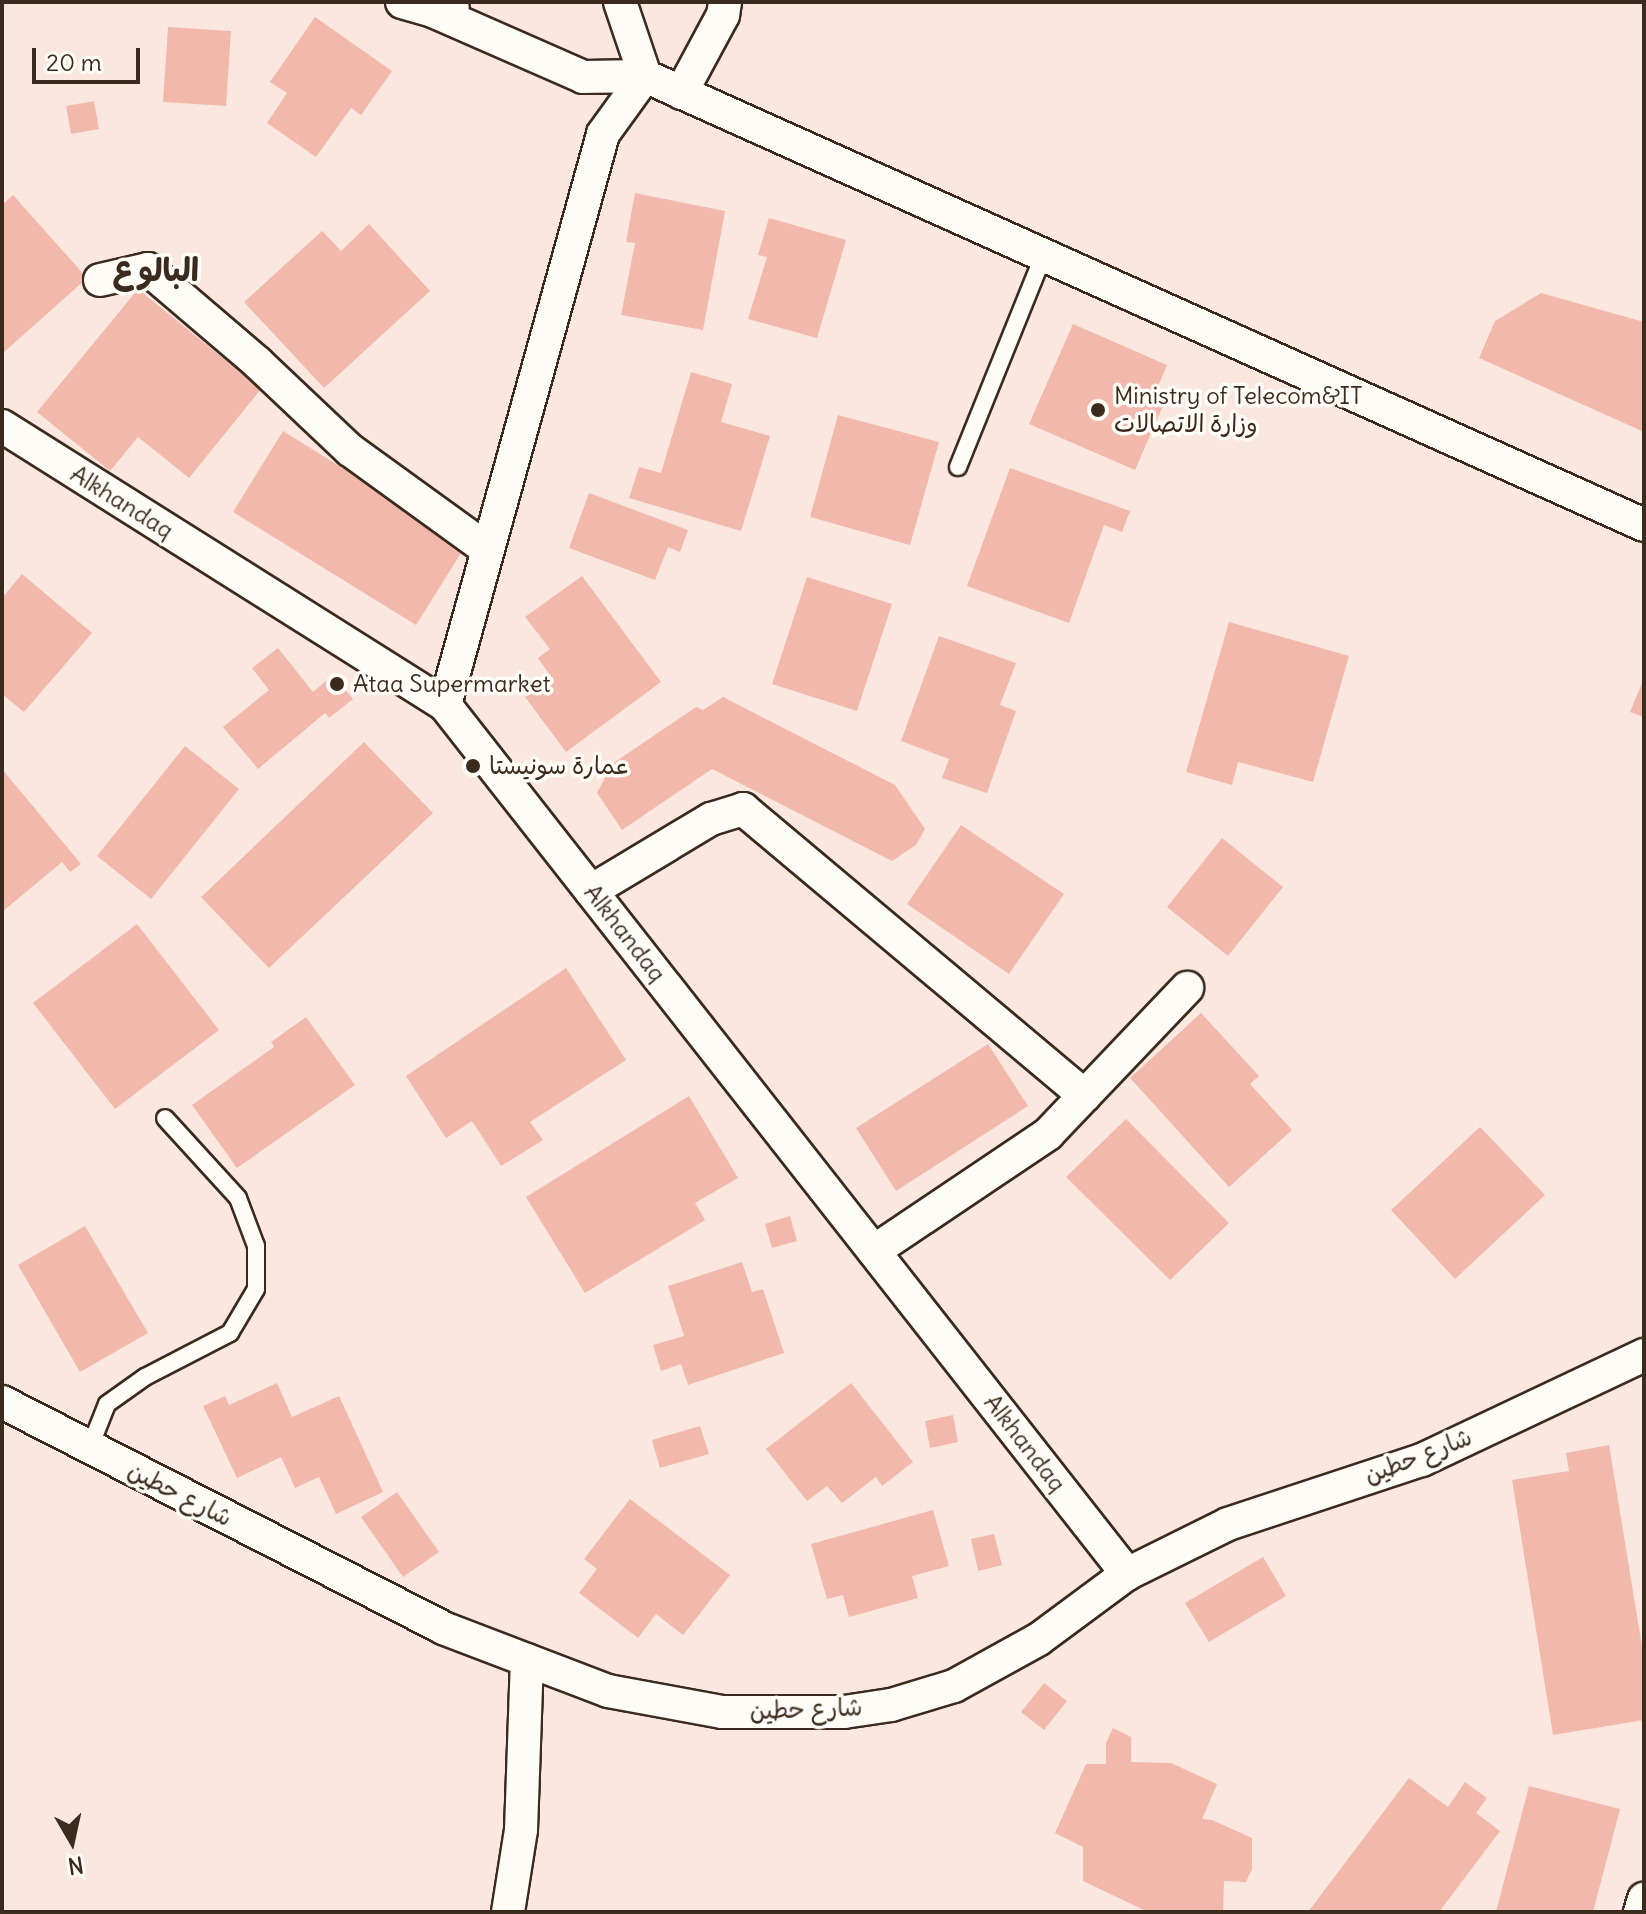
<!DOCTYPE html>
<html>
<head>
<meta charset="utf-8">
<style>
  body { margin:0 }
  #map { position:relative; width:1646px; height:1914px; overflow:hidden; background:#fae8e0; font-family:Delius,"Playpen Sans Arabic",sans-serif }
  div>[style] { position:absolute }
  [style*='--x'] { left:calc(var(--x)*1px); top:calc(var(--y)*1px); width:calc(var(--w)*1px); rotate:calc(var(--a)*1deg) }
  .building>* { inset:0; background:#f2b8ac }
  .roads { filter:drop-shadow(2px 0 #3b2a1e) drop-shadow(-2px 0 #3b2a1e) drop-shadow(0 2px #3b2a1e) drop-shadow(0 -2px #3b2a1e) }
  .service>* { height:16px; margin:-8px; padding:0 8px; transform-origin:8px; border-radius:8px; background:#fdfcf7 }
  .minor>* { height:32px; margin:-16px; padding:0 16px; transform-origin:16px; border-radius:16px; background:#fdfcf7 }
  .dots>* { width:22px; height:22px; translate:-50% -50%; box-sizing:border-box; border:4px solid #fdfcf7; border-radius:50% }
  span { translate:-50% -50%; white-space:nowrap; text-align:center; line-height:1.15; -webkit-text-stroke:7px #fdfcf7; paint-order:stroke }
  .poi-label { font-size:24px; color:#3b2a1e }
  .left { translate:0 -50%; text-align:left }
  .street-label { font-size:24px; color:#3b2a1e }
  .district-label { font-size:32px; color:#3b2a1e; font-weight:700 }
  .frame { position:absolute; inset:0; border:4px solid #3b2a1e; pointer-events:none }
  .north { position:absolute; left:32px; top:1802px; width:80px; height:80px; -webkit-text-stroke:6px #fdfcf7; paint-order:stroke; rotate:171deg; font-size:22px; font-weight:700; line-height:32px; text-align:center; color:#3b2a1e }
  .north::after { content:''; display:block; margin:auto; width:28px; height:36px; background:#3b2a1e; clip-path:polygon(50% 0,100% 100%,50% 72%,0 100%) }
  .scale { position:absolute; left:32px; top:48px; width:108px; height:36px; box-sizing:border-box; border:4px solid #3b2a1e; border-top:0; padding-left:10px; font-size:24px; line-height:28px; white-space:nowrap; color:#3b2a1e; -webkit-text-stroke:6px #fdfcf7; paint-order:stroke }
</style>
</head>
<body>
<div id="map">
  <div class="building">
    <i style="clip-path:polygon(315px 17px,392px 71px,361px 115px,351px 108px,316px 157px,267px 123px,287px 93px,270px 82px)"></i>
    <i style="clip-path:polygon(168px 27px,231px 31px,226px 106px,163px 102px)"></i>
    <i style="clip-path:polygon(94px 101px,99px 129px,71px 134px,66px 106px)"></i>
    <i style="clip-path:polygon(635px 193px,725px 211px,703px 330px,621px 315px,635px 243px,626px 242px)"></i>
    <i style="clip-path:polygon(13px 195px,87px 278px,2px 354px,2px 205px)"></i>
    <i style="clip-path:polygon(769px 218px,846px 240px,817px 338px,748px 319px,767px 257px,758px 255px)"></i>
    <i style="clip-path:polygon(369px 224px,430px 291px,324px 388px,244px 302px,322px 231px,341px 251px)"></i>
    <i style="clip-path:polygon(138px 289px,261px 389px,189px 478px,138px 437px,110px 471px,37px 412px)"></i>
    <i style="clip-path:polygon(1541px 293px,1644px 322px,1644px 432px,1479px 358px,1495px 321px)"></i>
    <i style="clip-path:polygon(1073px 324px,1167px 365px,1156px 391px,1167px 396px,1135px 470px,1029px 424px)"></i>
    <i style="clip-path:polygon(691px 372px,732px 384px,721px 422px,770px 436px,741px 531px,629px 498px,639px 467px,661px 473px)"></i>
    <i style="clip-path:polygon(838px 415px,939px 442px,910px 545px,810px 517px)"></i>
    <i style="clip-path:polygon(283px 431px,466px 545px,416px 625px,233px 512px)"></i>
    <i style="clip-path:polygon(1010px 468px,1130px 511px,1122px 532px,1104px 525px,1069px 623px,967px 586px)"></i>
    <i style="clip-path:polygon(589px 493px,688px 530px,680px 552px,668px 547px,655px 580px,569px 548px)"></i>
    <i style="clip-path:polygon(22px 574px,92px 633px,24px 712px,2px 694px,2px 598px)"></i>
    <i style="clip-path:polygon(582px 576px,661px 682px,566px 752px,525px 697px,552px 678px,538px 658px,550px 649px,525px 617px)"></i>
    <i style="clip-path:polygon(807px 577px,892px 604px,857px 711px,772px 684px)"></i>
    <i style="clip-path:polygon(1229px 622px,1349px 656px,1313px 782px,1238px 762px,1232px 785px,1186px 772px)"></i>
    <i style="clip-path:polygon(939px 636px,1016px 663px,1000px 705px,1016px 711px,987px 793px,942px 778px,949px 759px,901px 741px)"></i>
    <i style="clip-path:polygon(278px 648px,313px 692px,333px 675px,353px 699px,329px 718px,325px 713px,258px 769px,223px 727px,269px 690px,252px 668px)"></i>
    <i style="clip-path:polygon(1644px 678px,1644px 717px,1630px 712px)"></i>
    <i style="clip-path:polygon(723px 697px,895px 785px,925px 829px,916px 845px,892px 861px,712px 769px,622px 830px,597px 793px,612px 764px,696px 707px,703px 710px)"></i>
    <i style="clip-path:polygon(364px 742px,433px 813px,269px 968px,201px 897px)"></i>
    <i style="clip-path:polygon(185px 746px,239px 789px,151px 899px,97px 856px)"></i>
    <i style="clip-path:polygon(2px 769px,81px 864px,70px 872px,62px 862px,2px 912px)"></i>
    <i style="clip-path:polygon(961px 825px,1064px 894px,1009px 974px,907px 904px)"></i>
    <i style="clip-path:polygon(1222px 838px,1283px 887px,1228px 956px,1167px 907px)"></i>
    <i style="clip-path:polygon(137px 924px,219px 1030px,115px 1109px,33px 1003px)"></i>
    <i style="clip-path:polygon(566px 968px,626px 1060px,530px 1122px,543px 1140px,501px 1166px,472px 1121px,446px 1138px,406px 1076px)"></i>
    <i style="clip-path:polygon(1201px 1013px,1259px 1076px,1250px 1084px,1292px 1130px,1229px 1187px,1130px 1078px)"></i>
    <i style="clip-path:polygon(306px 1017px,355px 1085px,237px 1168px,192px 1105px,274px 1047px,271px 1042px)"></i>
    <i style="clip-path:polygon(988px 1044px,1028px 1106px,896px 1191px,856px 1128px)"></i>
    <i style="clip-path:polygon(689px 1096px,738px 1178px,695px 1203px,705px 1220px,585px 1293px,526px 1197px)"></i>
    <i style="clip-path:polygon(1126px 1119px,1229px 1223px,1170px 1280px,1066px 1177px)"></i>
    <i style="clip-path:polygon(1480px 1127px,1545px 1195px,1455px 1279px,1391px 1210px)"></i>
    <i style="clip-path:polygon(790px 1216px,797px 1241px,772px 1248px,765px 1224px)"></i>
    <i style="clip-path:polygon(85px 1226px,148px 1333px,80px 1372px,18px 1265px)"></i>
    <i style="clip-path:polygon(742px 1262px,752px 1292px,763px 1289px,784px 1353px,688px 1385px,681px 1364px,661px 1371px,653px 1345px,684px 1336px,668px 1286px)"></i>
    <i style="clip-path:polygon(277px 1383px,292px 1417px,339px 1396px,383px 1492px,336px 1514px,319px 1477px,295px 1488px,281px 1457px,237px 1478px,203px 1406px,225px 1396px,229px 1405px)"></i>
    <i style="clip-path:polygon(851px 1383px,913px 1462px,882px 1486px,876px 1477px,842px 1503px,827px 1486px,807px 1501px,766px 1449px)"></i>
    <i style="clip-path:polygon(953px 1415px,958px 1442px,930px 1448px,925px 1421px)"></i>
    <i style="clip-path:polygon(700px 1426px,709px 1454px,660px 1468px,652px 1440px)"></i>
    <i style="clip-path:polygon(1609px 1445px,1644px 1659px,1644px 1720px,1553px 1735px,1512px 1480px,1569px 1471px,1566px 1453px)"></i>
    <i style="clip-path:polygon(397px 1492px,439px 1552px,403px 1577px,361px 1517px)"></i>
    <i style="clip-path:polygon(630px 1499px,730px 1575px,683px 1635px,656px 1614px,638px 1638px,579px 1593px,597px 1569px,584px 1559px)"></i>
    <i style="clip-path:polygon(933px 1510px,949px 1566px,912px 1576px,918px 1598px,849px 1617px,843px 1595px,827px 1599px,811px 1544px)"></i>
    <i style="clip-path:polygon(994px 1534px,1002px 1565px,978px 1571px,971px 1539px)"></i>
    <i style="clip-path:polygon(1263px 1557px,1286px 1596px,1209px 1642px,1185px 1603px)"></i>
    <i style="clip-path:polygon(1044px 1683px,1067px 1701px,1044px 1730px,1021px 1712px)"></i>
    <i style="clip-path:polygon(1113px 1728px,1131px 1737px,1131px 1762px,1171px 1763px,1217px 1784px,1202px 1819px,1212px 1820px,1252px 1838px,1252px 1869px,1246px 1882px,1224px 1881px,1223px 1912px,1148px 1912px,1083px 1881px,1083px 1847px,1055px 1833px,1086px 1764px,1106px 1764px,1106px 1743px)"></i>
    <i style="clip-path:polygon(1409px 1778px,1448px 1807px,1465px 1782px,1487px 1798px,1476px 1813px,1500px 1831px,1439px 1912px,1308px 1912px)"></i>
    <i style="clip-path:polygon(1529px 1786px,1620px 1809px,1593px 1912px,1496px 1912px)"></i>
  </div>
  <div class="roads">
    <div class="service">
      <i style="--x:958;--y:467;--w:230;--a:-68"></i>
      <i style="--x:90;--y:1447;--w:46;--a:-68.4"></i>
      <i style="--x:107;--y:1404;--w:47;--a:-35.4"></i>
      <i style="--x:145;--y:1377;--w:96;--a:-27.4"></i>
      <i style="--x:230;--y:1333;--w:51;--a:-59.4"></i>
      <i style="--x:256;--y:1289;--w:43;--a:-90"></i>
      <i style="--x:256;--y:1246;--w:51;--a:-110.6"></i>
      <i style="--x:238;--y:1198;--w:108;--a:-132.4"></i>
    </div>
    <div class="minor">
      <i style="--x:402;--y:2;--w:32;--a:16"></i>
      <i style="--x:433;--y:11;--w:20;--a:-11"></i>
      <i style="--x:620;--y:2;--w:78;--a:71.3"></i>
      <i style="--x:433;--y:11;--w:164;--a:23.7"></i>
      <i style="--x:583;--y:77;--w:62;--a:-0.9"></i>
      <i style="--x:645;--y:76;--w:1095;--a:24.2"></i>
      <i style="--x:681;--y:93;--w:89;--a:-61.7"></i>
      <i style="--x:723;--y:15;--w:13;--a:-81"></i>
      <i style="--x:100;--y:280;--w:49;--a:-12.9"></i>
      <i style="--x:148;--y:269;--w:145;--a:40.5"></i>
      <i style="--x:258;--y:363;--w:127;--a:43.4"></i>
      <i style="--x:350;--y:450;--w:170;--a:35.9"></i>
      <i style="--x:2;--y:426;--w:524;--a:32.2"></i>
      <i style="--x:445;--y:705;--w:1105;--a:51.87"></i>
      <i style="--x:445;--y:705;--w:592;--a:-74.53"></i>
      <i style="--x:603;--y:134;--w:72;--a:-54.1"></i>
      <i style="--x:591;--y:891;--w:140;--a:-31"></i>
      <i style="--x:711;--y:819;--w:34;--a:-17"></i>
      <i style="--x:743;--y:809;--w:446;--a:40"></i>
      <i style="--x:874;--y:1251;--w:210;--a:-33.9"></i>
      <i style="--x:1048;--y:1134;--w:202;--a:-46.4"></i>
      <i style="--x:2;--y:1402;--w:496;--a:27.1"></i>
      <i style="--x:443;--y:1628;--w:177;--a:20.9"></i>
      <i style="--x:608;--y:1691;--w:116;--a:10.4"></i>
      <i style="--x:722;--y:1712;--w:122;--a:0"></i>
      <i style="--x:844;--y:1712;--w:48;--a:-8.5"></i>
      <i style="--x:891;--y:1705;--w:66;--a:-16.8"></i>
      <i style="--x:954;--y:1686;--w:97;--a:-28.9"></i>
      <i style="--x:1039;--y:1639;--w:109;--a:-36.5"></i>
      <i style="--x:1127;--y:1574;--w:113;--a:-26.3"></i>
      <i style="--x:1228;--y:1524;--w:204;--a:-18.3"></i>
      <i style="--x:1422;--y:1460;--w:246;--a:-25.3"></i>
      <i style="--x:508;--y:1912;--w:83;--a:-81"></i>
      <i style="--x:521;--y:1830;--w:170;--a:-88"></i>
      <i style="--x:1640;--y:1912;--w:14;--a:-73"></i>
    </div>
  </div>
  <div class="dots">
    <i style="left:1098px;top:410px;background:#3b2a1e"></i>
    <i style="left:337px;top:684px;background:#3b2a1e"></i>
    <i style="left:473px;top:766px;background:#3b2a1e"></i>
  </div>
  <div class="poi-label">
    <span class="left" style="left:1114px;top:410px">Ministry of Telecom&amp;IT<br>وزارة الاتصالات</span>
    <span class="left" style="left:353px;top:684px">Ataa Supermarket</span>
    <span class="left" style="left:489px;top:766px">عمارة سونيستا</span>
  </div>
  <div class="street-label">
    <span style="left:122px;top:502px;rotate:32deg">Alkhandaq</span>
    <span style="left:625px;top:933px;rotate:52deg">Alkhandaq</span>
    <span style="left:1025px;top:1443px;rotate:52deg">Alkhandaq</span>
    <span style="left:1418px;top:1456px;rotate:-21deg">شارع حطين</span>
    <span style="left:180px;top:1494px;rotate:27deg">شارع حطين</span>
    <span style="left:806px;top:1709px;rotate:-2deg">شارع حطين</span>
  </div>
  <div class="district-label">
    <span style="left:156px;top:270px">البالوع</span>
  </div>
  <div class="frame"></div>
  <div class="north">N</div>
  <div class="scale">20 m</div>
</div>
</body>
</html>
